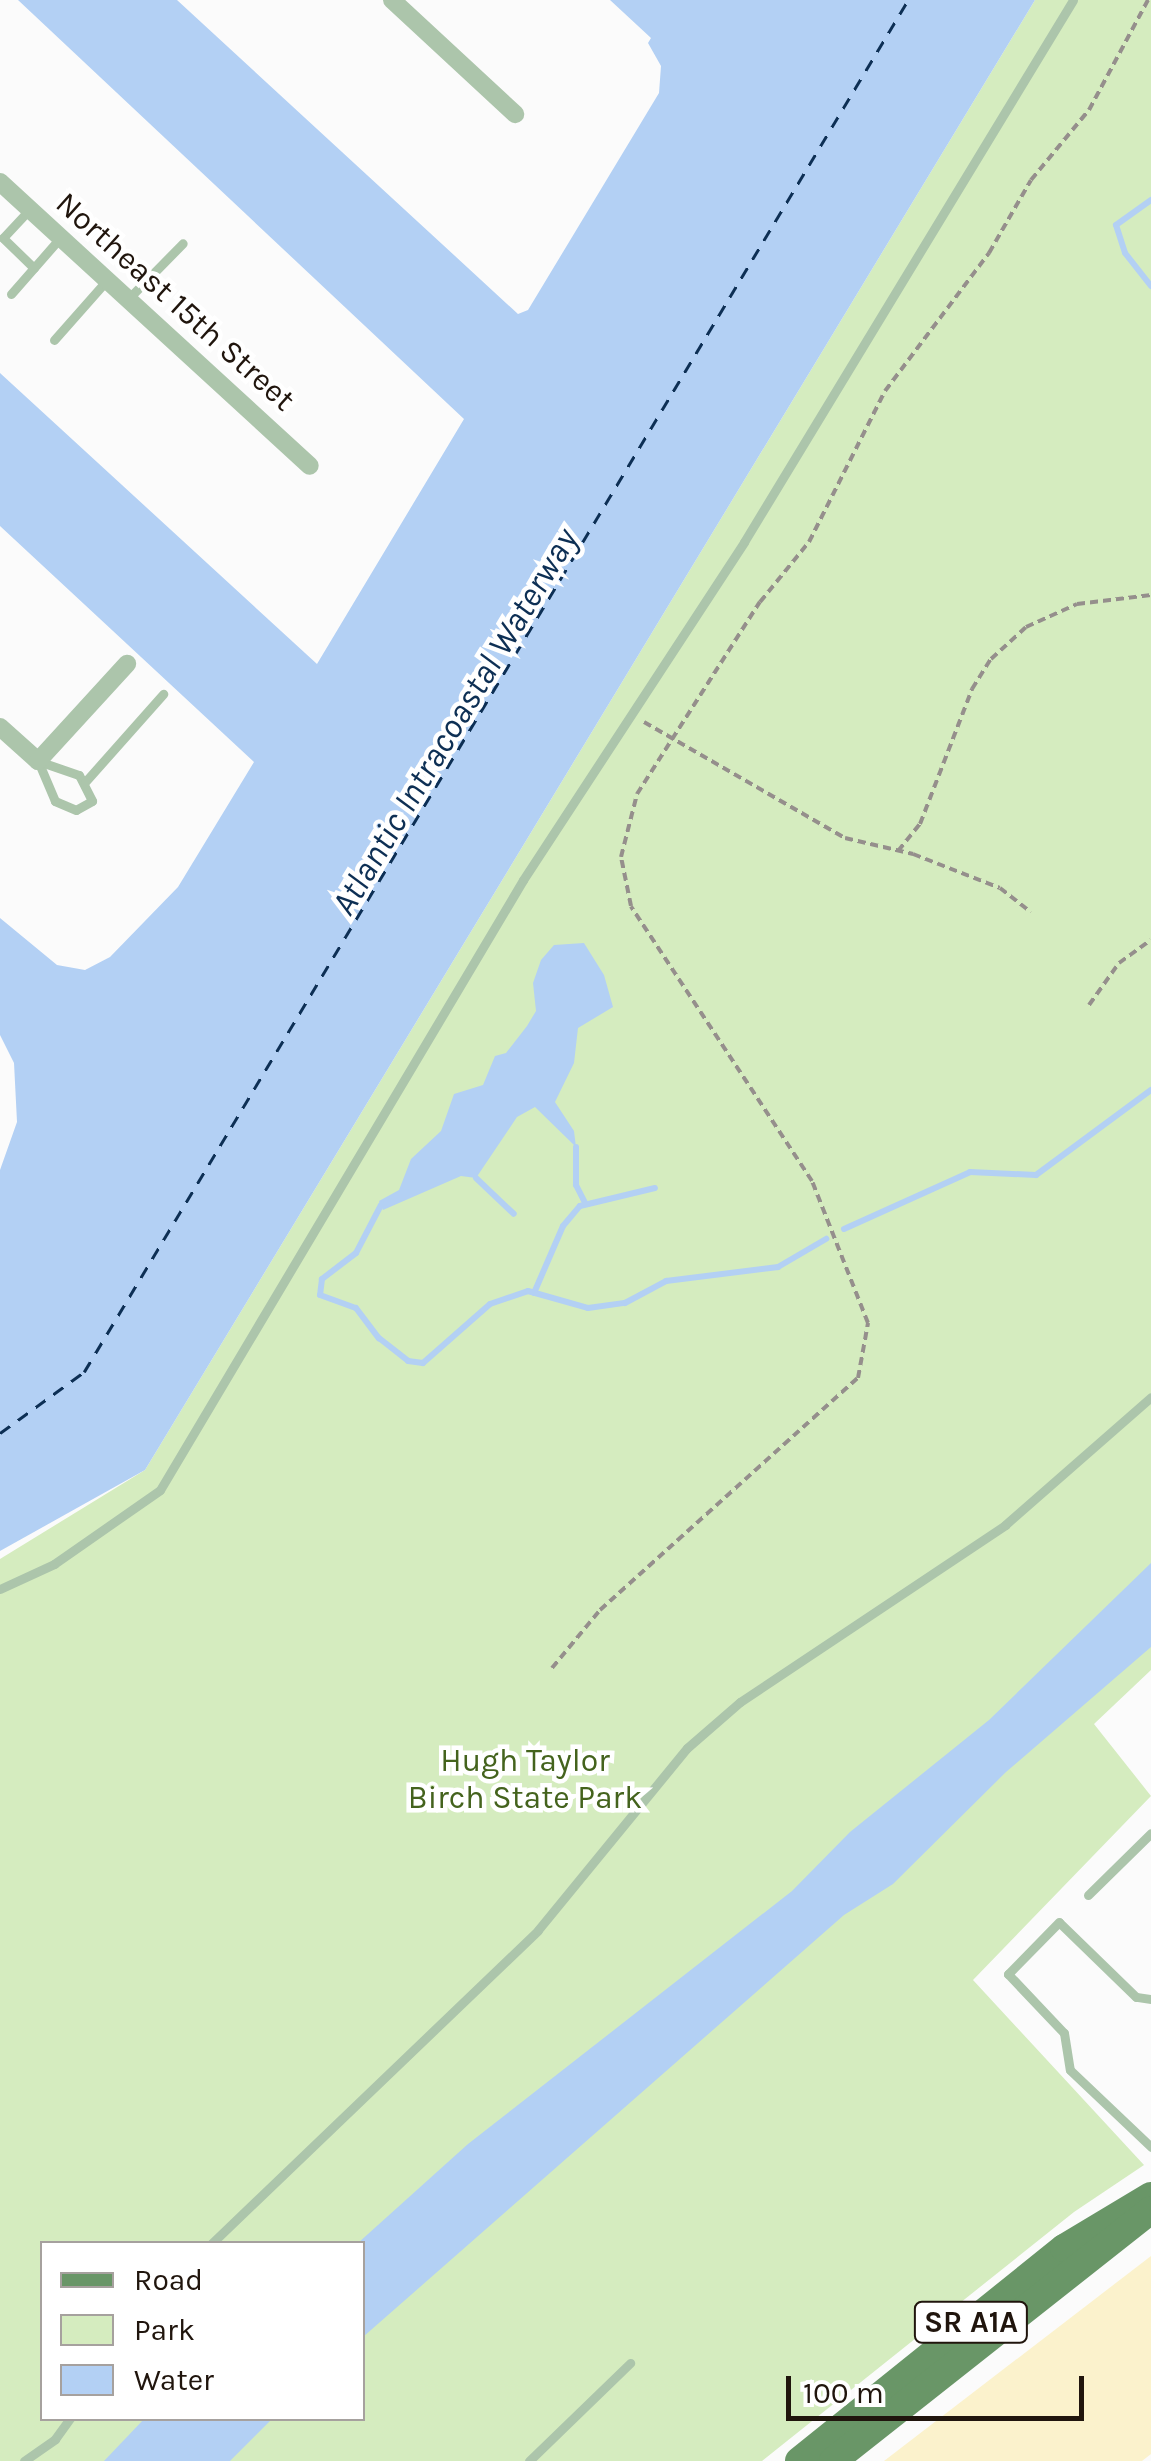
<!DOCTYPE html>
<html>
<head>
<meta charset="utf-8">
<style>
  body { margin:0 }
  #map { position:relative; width:1151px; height:2461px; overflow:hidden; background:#fbfbfb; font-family:Karla,sans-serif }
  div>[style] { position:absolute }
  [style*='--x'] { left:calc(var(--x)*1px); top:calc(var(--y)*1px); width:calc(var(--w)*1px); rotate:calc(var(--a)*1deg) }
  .green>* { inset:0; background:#d5ecbf }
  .sand>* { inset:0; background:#fbf2cc }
  .water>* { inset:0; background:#b3d0f4 }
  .stream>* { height:6px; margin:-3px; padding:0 3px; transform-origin:3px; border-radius:3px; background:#b3d0f4 }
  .ferry>* { height:2.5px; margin-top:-1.25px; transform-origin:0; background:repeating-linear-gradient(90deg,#0d2f54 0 12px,transparent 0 22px) }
  .path>* { height:4px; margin-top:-2px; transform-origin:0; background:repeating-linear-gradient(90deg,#958f8c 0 8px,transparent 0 13px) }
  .lane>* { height:9px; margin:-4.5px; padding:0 4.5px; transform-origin:4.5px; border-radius:4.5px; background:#acc5ab }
  .street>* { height:18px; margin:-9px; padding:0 9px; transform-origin:9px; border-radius:9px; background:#acc5ab }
  .primary>* { height:28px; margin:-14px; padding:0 14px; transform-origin:14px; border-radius:14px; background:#699667 }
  span { translate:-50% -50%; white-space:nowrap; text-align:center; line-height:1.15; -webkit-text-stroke:9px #fff; paint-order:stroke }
  .shield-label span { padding:2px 8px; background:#fff; border:2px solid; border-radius:8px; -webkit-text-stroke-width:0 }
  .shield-label { font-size:30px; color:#20150d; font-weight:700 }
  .street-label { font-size:32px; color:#20150d }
  .park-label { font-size:32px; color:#44631d }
  .water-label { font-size:35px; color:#0d2f54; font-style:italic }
  .legend { position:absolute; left:40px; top:2241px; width:325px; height:180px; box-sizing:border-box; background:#fff; border:2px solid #a6a19e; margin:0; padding:12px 18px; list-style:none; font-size:30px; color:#20150d }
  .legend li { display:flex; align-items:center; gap:20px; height:50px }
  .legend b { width:50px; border:2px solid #a6a19e }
  .scale { position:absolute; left:786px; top:2376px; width:298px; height:45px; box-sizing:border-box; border:5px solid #20150d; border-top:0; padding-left:12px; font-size:30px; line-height:35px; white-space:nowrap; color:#20150d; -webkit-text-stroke:8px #fff; paint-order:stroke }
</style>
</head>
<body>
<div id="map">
  <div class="green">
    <i style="clip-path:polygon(evenodd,1035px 0,1151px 0,1151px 1670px,1094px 1724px,1151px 1796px,973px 1980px,1144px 2165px,1074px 2212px,762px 2461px,0 2461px,0 1559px,145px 1470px,1035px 0,42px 2244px,362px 2244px,362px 2418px,42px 2418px,42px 2244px)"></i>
  </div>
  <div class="sand">
    <i style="clip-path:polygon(1151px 2256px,1151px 2454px,1142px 2461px,884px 2461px)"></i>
  </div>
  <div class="water">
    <i style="clip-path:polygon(18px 0,177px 0,518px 314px,528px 310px,659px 93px,661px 66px,648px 43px,651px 38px,610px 0,1035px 0,145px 1470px,0 1551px,0 1170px,17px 1122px,14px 1063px,0 1035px,0 918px,57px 965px,85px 970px,110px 957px,178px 887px,254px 762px,0 526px,0 373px,317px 664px,464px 419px)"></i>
    <i style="clip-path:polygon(584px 943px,604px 975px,613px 1007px,578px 1028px,574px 1063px,555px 1102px,574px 1131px,576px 1147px,535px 1107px,517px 1117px,476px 1178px,461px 1176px,383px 1210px,379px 1201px,399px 1190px,411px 1159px,441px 1131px,454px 1094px,483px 1085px,495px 1056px,506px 1053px,527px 1026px,536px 1011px,533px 983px,541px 960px,554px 945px)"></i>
    <i style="clip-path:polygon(1151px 1563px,1151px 1647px,1006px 1772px,893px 1884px,844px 1915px,363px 2337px,358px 2243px,468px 2144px,792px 1891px,850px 1832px,989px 1720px)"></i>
    <i style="clip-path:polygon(145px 2418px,272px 2418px,272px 2419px,230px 2461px,104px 2461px)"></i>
  </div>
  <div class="stream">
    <i style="--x:1151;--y:200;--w:43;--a:144.5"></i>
    <i style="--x:1116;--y:225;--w:29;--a:72"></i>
    <i style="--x:1125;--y:253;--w:42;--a:51.8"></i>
    <i style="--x:576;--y:1147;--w:38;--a:90"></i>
    <i style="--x:576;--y:1185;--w:20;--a:63"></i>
    <i style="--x:476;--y:1178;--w:52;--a:43.5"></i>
    <i style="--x:381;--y:1205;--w:54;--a:117.5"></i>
    <i style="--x:356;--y:1253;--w:43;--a:142.6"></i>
    <i style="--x:322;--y:1279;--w:16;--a:97"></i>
    <i style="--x:320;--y:1295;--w:38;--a:20"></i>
    <i style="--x:356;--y:1308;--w:38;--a:53"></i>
    <i style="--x:379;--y:1338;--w:37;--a:38"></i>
    <i style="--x:408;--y:1361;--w:15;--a:8"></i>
    <i style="--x:423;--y:1363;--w:89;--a:-41.4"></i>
    <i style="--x:490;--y:1304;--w:40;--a:-18.9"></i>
    <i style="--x:528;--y:1291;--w:62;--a:15.8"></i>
    <i style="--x:588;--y:1308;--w:37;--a:-8"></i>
    <i style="--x:625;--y:1303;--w:47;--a:-28.2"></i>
    <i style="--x:666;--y:1281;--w:113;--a:-7.1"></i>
    <i style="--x:778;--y:1267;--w:56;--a:-30.3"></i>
    <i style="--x:844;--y:1229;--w:138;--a:-24.3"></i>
    <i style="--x:970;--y:1172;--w:66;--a:2.6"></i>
    <i style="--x:1036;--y:1175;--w:143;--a:-36.5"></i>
    <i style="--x:534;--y:1293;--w:73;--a:-66.6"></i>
    <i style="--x:563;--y:1226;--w:26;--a:-50"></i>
    <i style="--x:580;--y:1206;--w:77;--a:-13.5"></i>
  </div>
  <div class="ferry">
    <i style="--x:0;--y:1433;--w:104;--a:-36"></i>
    <i style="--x:84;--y:1372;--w:1600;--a:-59.01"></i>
  </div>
  <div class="path">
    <i style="--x:644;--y:722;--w:232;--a:30"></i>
    <i style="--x:845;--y:838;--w:70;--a:13.2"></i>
    <i style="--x:913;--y:854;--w:93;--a:21.3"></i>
    <i style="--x:1000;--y:888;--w:39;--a:38"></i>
    <i style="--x:898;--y:851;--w:35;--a:-51"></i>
    <i style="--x:920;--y:824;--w:145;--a:-68.9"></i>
    <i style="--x:972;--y:689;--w:36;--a:-58"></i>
    <i style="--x:991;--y:659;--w:47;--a:-42.4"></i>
    <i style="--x:1026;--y:627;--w:56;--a:-24.3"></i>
    <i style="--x:1077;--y:604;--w:75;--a:-6.9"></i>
    <i style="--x:1089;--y:1005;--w:52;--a:-54.5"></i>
    <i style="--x:1119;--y:963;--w:39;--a:-36"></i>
    <i style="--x:552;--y:1668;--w:75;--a:-50.4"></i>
    <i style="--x:600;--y:1610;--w:347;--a:-42"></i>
    <i style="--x:858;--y:1378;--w:56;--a:-79.7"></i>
    <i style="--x:868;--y:1323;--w:153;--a:-111.5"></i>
    <i style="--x:812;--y:1181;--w:329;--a:-123.4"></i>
    <i style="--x:631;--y:906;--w:50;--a:-101.5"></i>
    <i style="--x:621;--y:857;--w:65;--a:-75.7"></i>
    <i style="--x:637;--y:794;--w:228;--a:-57.4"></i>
    <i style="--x:760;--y:602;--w:77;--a:-50.8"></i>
    <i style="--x:809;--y:542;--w:169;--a:-63.3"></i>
    <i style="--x:885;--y:391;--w:173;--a:-53"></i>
    <i style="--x:989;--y:253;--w:84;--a:-60.1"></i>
    <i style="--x:1031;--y:180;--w:91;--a:-50.4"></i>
    <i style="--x:1089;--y:110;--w:125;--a:-61.8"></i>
  </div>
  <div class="lane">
    <i style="--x:29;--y:210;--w:38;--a:133"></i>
    <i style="--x:3;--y:238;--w:43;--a:44.1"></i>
    <i style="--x:11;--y:294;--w:74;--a:-48.8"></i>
    <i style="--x:128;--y:299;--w:78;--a:-45.5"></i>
    <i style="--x:54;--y:340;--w:80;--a:-48.5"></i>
    <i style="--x:38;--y:761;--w:43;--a:18.9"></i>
    <i style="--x:79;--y:775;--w:29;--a:63"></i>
    <i style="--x:92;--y:801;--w:18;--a:151"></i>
    <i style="--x:76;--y:810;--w:23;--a:-157"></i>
    <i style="--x:55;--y:801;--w:43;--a:-113"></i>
    <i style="--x:85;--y:782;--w:118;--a:-48.4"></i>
    <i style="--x:0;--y:1589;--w:60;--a:-24.8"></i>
    <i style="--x:54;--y:1564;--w:129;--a:-34.9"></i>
    <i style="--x:160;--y:1490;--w:710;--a:-59.24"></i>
    <i style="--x:523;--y:880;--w:404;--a:-56.8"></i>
    <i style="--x:744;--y:542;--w:634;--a:-58.74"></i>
    <i style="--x:1088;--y:1895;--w:88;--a:-44.5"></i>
    <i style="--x:1151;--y:1999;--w:15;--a:-172"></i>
    <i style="--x:1136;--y:1997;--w:107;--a:-135.8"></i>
    <i style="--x:1059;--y:1922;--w:73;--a:134.4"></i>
    <i style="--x:1008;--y:1974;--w:81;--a:46.5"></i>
    <i style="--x:1064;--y:2033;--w:37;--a:81"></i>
    <i style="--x:1070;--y:2070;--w:112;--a:43.5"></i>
    <i style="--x:211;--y:2244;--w:453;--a:-43.8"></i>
    <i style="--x:538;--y:1930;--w:235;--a:-50.7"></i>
    <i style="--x:687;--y:1748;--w:70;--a:-41"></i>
    <i style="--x:740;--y:1702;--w:319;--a:-33.7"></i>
    <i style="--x:1005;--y:1525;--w:194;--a:-41.2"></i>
    <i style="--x:24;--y:2461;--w:38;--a:-35"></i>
    <i style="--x:55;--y:2439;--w:26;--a:-54"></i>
    <i style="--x:529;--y:2461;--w:141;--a:-44.1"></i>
  </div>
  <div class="street">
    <i style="--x:392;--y:0;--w:168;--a:42.8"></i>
    <i style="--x:0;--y:182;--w:420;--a:42.5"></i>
    <i style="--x:0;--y:727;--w:51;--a:41.8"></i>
    <i style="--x:38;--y:761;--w:132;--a:-47.5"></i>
  </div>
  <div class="primary">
    <i style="--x:799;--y:2461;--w:340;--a:-38.8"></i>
    <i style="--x:1064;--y:2248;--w:101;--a:-30.9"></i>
    <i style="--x:833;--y:2461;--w:405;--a:-38.3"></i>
  </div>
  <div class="shield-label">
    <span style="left:971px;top:2322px">SR A1A</span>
  </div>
  <div class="street-label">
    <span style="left:175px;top:302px;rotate:42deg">Northeast 15th Street</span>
  </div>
  <div class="park-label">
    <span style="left:525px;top:1780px">Hugh Taylor<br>Birch State Park</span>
  </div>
  <div class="water-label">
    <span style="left:455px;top:722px;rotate:-59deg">Atlantic Intracoastal Waterway</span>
  </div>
  <ul class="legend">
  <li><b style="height:12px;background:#699667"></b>Road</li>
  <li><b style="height:28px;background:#d5ecbf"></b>Park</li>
  <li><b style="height:28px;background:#b3d0f4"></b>Water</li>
  </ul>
  <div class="scale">100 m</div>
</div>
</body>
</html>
